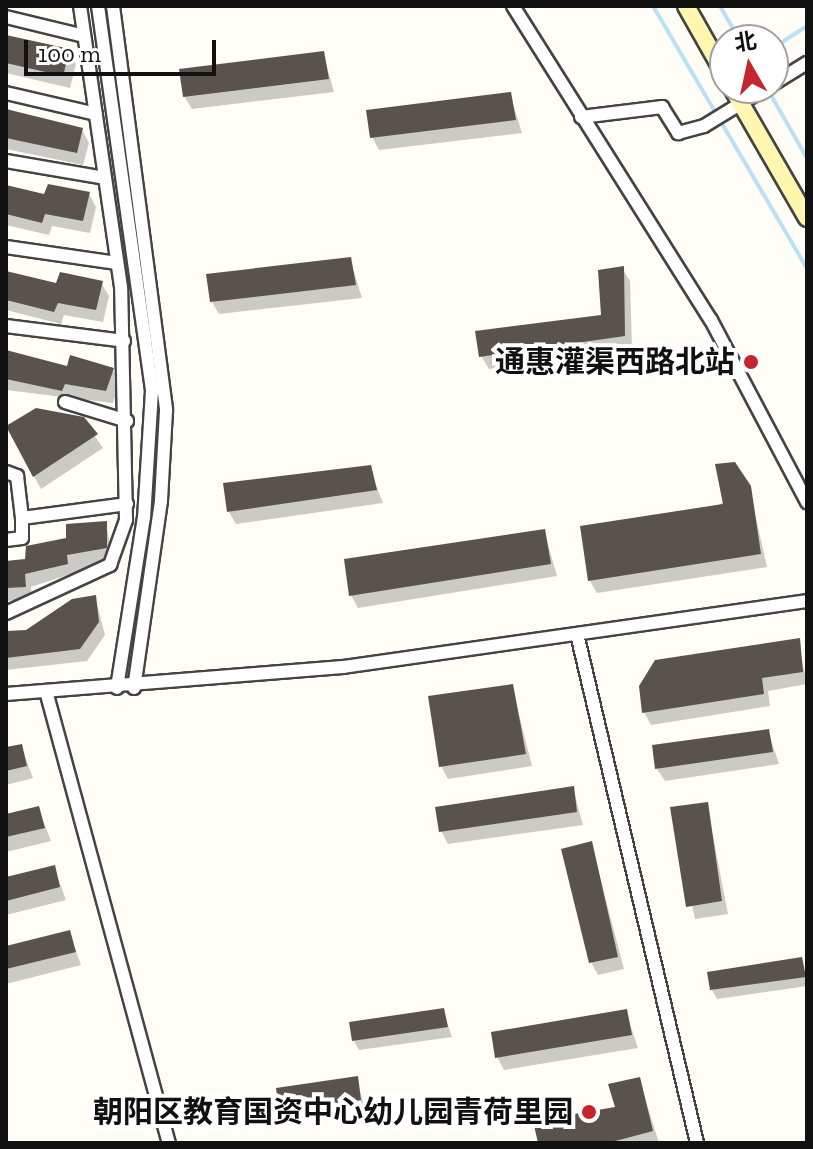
<!DOCTYPE html>
<html>
<head>
<meta charset="utf-8">
<style>
  body { margin:0 }
  #map { position:relative; width:813px; height:1149px; overflow:hidden; background:#fffdf5; font-family:"Zilla Slab","Noto Sans SC",serif }
  div>[style] { position:absolute }
  [style*='--x'] { left:calc(var(--x)*1px); top:calc(var(--y)*1px); width:calc(var(--w)*1px); rotate:calc(var(--a)*1deg) }
  .shadow>* { inset:0; background:#0003 }
  .stream>* { height:4px; margin:-2px; padding:0 2px; transform-origin:2px; border-radius:2px; background:#b9e0f7 }
  .building>* { inset:0; background:#5a524d }
  .roads { filter:drop-shadow(2px 0 #444) drop-shadow(-2px 0 #444) drop-shadow(0 2px #444) drop-shadow(0 -2px #444) }
  .street>* { height:12px; margin:-6px; padding:0 6px; transform-origin:6px; border-radius:6px; background:#fff }
  .secondary>* { height:16px; margin:-8px; padding:0 8px; transform-origin:8px; border-radius:8px; background:#fff6b0 }
  .dots>* { width:22px; height:22px; translate:-50% -50%; box-sizing:border-box; border:4px solid #fff; border-radius:50% }
  span { translate:-50% -50%; white-space:nowrap; text-align:center; line-height:1.15; -webkit-text-stroke:8px #fff; paint-order:stroke }
  .poi-label { font-size:30px; color:#111; font-weight:700 }
  .right { translate:-100% -50%; text-align:right }
  .frame { position:absolute; inset:0; border:8px solid #111; pointer-events:none }
  .north { position:absolute; left:709px; top:24px; width:80px; height:80px; box-sizing:border-box; background:#fff; border:2px solid #a0a0a0; border-radius:50%; rotate:351deg; font-size:22px; font-weight:700; line-height:32px; text-align:center; color:#111 }
  .north::after { content:''; display:block; margin:auto; width:28px; height:36px; background:#c4262e; clip-path:polygon(50% 0,100% 100%,50% 72%,0 100%) }
  .scale { position:absolute; left:24px; top:40px; width:192px; height:36px; box-sizing:border-box; border:4px solid #111; border-top:0; padding-left:10px; font-size:24px; line-height:28px; white-space:nowrap; color:#111; -webkit-text-stroke:6px #fff; paint-order:stroke }
</style>
</head>
<body>
<div id="map">
  <div class="shadow">
    <i style="clip-path:polygon(6px 37px,68px 51px,76px 64px,70px 88px,6px 73px)"></i>
    <i style="clip-path:polygon(323px 53px,334px 92px,192px 109px,184px 96px)"></i>
    <i style="clip-path:polygon(510px 94px,522px 133px,379px 150px,372px 137px)"></i>
    <i style="clip-path:polygon(6px 112px,82px 130px,89px 143px,83px 165px,6px 149px)"></i>
    <i style="clip-path:polygon(6px 187px,45px 196px,89px 194px,96px 207px,90px 233px,52px 226px,49px 235px,6px 225px)"></i>
    <i style="clip-path:polygon(350px 259px,362px 298px,219px 314px,212px 302px)"></i>
    <i style="clip-path:polygon(622px 268px,630px 281px,632px 349px,489px 369px,481px 356px,603px 316px)"></i>
    <i style="clip-path:polygon(6px 273px,58px 285px,101px 283px,109px 296px,103px 322px,64px 315px,61px 324px,6px 310px)"></i>
    <i style="clip-path:polygon(6px 352px,69px 368px,112px 369px,120px 382px,113px 403px,6px 390px)"></i>
    <i style="clip-path:polygon(83px 419px,103px 448px,41px 489px,7px 428px)"></i>
    <i style="clip-path:polygon(369px 467px,383px 503px,236px 524px,229px 512px)"></i>
    <i style="clip-path:polygon(749px 487px,767px 567px,597px 593px,590px 581px)"></i>
    <i style="clip-path:polygon(106px 523px,113px 560px,31px 587px,32px 599px,6px 601px,6px 563px,27px 561px)"></i>
    <i style="clip-path:polygon(544px 531px,557px 576px,358px 608px,351px 595px)"></i>
    <i style="clip-path:polygon(95px 597px,105px 635px,87px 661px,6px 670px,6px 633px,27px 632px)"></i>
    <i style="clip-path:polygon(798px 640px,807px 684px,768px 691px,770px 706px,651px 725px,644px 712px)"></i>
    <i style="clip-path:polygon(512px 687px,532px 766px,448px 779px,441px 766px)"></i>
    <i style="clip-path:polygon(768px 731px,779px 764px,665px 781px,657px 769px)"></i>
    <i style="clip-path:polygon(21px 746px,33px 778px,6px 785px,6px 749px)"></i>
    <i style="clip-path:polygon(573px 788px,583px 825px,448px 844px,441px 831px)"></i>
    <i style="clip-path:polygon(707px 805px,728px 914px,695px 919px,672px 809px)"></i>
    <i style="clip-path:polygon(38px 808px,51px 841px,6px 852px,6px 816px)"></i>
    <i style="clip-path:polygon(591px 843px,624px 969px,598px 975px,591px 962px)"></i>
    <i style="clip-path:polygon(54px 867px,66px 900px,6px 915px,6px 879px)"></i>
    <i style="clip-path:polygon(69px 932px,81px 965px,6px 984px,6px 948px)"></i>
    <i style="clip-path:polygon(801px 959px,807px 986px,717px 999px,712px 990px)"></i>
    <i style="clip-path:polygon(443px 1010px,452px 1037px,359px 1050px,354px 1041px)"></i>
    <i style="clip-path:polygon(626px 1012px,638px 1048px,504px 1070px,497px 1057px)"></i>
    <i style="clip-path:polygon(356px 1078px,365px 1109px,287px 1120px,281px 1110px)"></i>
    <i style="clip-path:polygon(639px 1079px,659px 1143px,540px 1143px,535px 1122px,618px 1109px)"></i>
  </div>
  <div class="stream">
    <i style="--x:653;--y:6;--w:304;--a:59.6"></i>
    <i style="--x:720;--y:6;--w:39;--a:60"></i>
    <i style="--x:773;--y:48;--w:40;--a:-32.9"></i>
    <i style="--x:768;--y:90;--w:78;--a:60.2"></i>
  </div>
  <div class="building">
    <i style="clip-path:polygon(6px 35px,70px 49px,63px 76px,6px 63px)"></i>
    <i style="clip-path:polygon(324px 51px,329px 79px,183px 97px,179px 69px)"></i>
    <i style="clip-path:polygon(511px 92px,516px 120px,370px 138px,366px 110px)"></i>
    <i style="clip-path:polygon(6px 109px,83px 128px,77px 153px,6px 138px)"></i>
    <i style="clip-path:polygon(48px 184px,90px 192px,83px 221px,45px 214px,42px 223px,6px 214px,6px 185px,44px 194px)"></i>
    <i style="clip-path:polygon(351px 257px,356px 285px,210px 302px,206px 274px)"></i>
    <i style="clip-path:polygon(624px 266px,625px 336px,479px 357px,475px 331px,601px 315px,598px 270px)"></i>
    <i style="clip-path:polygon(6px 271px,56px 283px,60px 272px,103px 281px,96px 310px,58px 303px,54px 312px,6px 300px)"></i>
    <i style="clip-path:polygon(6px 350px,67px 366px,70px 355px,114px 368px,106px 391px,65px 384px,62px 391px,6px 379px)"></i>
    <i style="clip-path:polygon(36px 408px,84px 417px,98px 434px,33px 477px,6px 426px)"></i>
    <i style="clip-path:polygon(735px 462px,751px 486px,761px 554px,588px 581px,580px 526px,723px 504px,715px 464px)"></i>
    <i style="clip-path:polygon(371px 465px,377px 490px,227px 512px,223px 483px)"></i>
    <i style="clip-path:polygon(107px 521px,107px 548px,67px 555px,68px 564px,25px 574px,26px 587px,6px 588px,6px 561px,25px 559px,26px 546px,66px 538px,66px 524px)"></i>
    <i style="clip-path:polygon(545px 529px,551px 564px,349px 596px,344px 559px)"></i>
    <i style="clip-path:polygon(96px 595px,99px 622px,80px 649px,6px 658px,6px 631px,26px 630px,72px 599px)"></i>
    <i style="clip-path:polygon(800px 638px,803px 672px,762px 678px,764px 694px,642px 713px,639px 686px,655px 660px)"></i>
    <i style="clip-path:polygon(513px 684px,526px 754px,439px 767px,428px 696px)"></i>
    <i style="clip-path:polygon(769px 729px,773px 752px,655px 769px,652px 745px)"></i>
    <i style="clip-path:polygon(22px 744px,27px 766px,6px 771px,6px 747px)"></i>
    <i style="clip-path:polygon(574px 786px,577px 812px,439px 832px,435px 807px)"></i>
    <i style="clip-path:polygon(708px 802px,722px 901px,686px 907px,670px 807px)"></i>
    <i style="clip-path:polygon(39px 806px,45px 828px,6px 837px,6px 814px)"></i>
    <i style="clip-path:polygon(592px 841px,618px 957px,589px 963px,561px 849px)"></i>
    <i style="clip-path:polygon(55px 865px,60px 887px,6px 901px,6px 877px)"></i>
    <i style="clip-path:polygon(70px 930px,76px 952px,6px 969px,6px 946px)"></i>
    <i style="clip-path:polygon(802px 957px,806px 977px,710px 990px,707px 972px)"></i>
    <i style="clip-path:polygon(444px 1008px,448px 1027px,352px 1041px,349px 1022px)"></i>
    <i style="clip-path:polygon(627px 1009px,632px 1035px,495px 1058px,491px 1032px)"></i>
    <i style="clip-path:polygon(358px 1076px,361px 1100px,279px 1111px,276px 1088px)"></i>
    <i style="clip-path:polygon(640px 1077px,653px 1131px,608px 1143px,538px 1143px,533px 1121px,615px 1107px,608px 1084px)"></i>
  </div>
  <div class="roads">
    <div class="street">
      <i style="--x:98;--y:6;--w:389;--a:82"></i>
      <i style="--x:152;--y:391;--w:126;--a:93.6"></i>
      <i style="--x:144;--y:517;--w:173;--a:99"></i>
      <i style="--x:113;--y:6;--w:408;--a:82.5"></i>
      <i style="--x:166;--y:411;--w:90;--a:93.2"></i>
      <i style="--x:161;--y:501;--w:189;--a:98.2"></i>
      <i style="--x:513;--y:6;--w:371;--a:57.8"></i>
      <i style="--x:711;--y:320;--w:206;--a:62.2"></i>
      <i style="--x:6;--y:17;--w:80;--a:13.7"></i>
      <i style="--x:773;--y:84;--w:40;--a:-32"></i>
      <i style="--x:6;--y:93;--w:92;--a:13.1"></i>
      <i style="--x:581;--y:117;--w:82;--a:-7"></i>
      <i style="--x:662;--y:107;--w:31;--a:58"></i>
      <i style="--x:678;--y:133;--w:27;--a:-15"></i>
      <i style="--x:704;--y:126;--w:73;--a:-31.5"></i>
      <i style="--x:6;--y:161;--w:100;--a:9.7"></i>
      <i style="--x:6;--y:247;--w:112;--a:8.2"></i>
      <i style="--x:6;--y:326;--w:119;--a:7.2"></i>
      <i style="--x:65;--y:402;--w:65;--a:17"></i>
      <i style="--x:6;--y:472;--w:12;--a:20"></i>
      <i style="--x:17;--y:476;--w:42;--a:83.2"></i>
      <i style="--x:6;--y:540;--w:16;--a:-7"></i>
      <i style="--x:22;--y:538;--w:20;--a:-90"></i>
      <i style="--x:22;--y:518;--w:106;--a:-7.6"></i>
      <i style="--x:6;--y:613;--w:115;--a:-24.8"></i>
      <i style="--x:110;--y:565;--w:48;--a:-70.4"></i>
      <i style="--x:126;--y:520;--w:233;--a:-91.2"></i>
      <i style="--x:121;--y:287;--w:284;--a:-98.3"></i>
      <i style="--x:577;--y:634;--w:523;--a:76.73"></i>
      <i style="--x:46;--y:691;--w:468;--a:74.8"></i>
      <i style="--x:6;--y:694;--w:338;--a:-4.6"></i>
      <i style="--x:343;--y:667;--w:469;--a:-8.1"></i>
    </div>
    <div class="secondary">
      <i style="--x:686;--y:6;--w:79;--a:60.5"></i>
      <i style="--x:732;--y:88;--w:150;--a:60"></i>
    </div>
  </div>
  <div class="dots">
    <i style="left:751px;top:362px;background:#c4262e"></i>
    <i style="left:589px;top:1112px;background:#c4262e"></i>
  </div>
  <div class="poi-label">
    <span class="right" style="left:735px;top:362px">通惠灌渠西路北站</span>
    <span class="right" style="left:573px;top:1112px">朝阳区教育国资中心幼儿园青荷里园</span>
  </div>
  <div class="frame"></div>
  <div class="north">北</div>
  <div class="scale">100 m</div>
</div>
</body>
</html>
